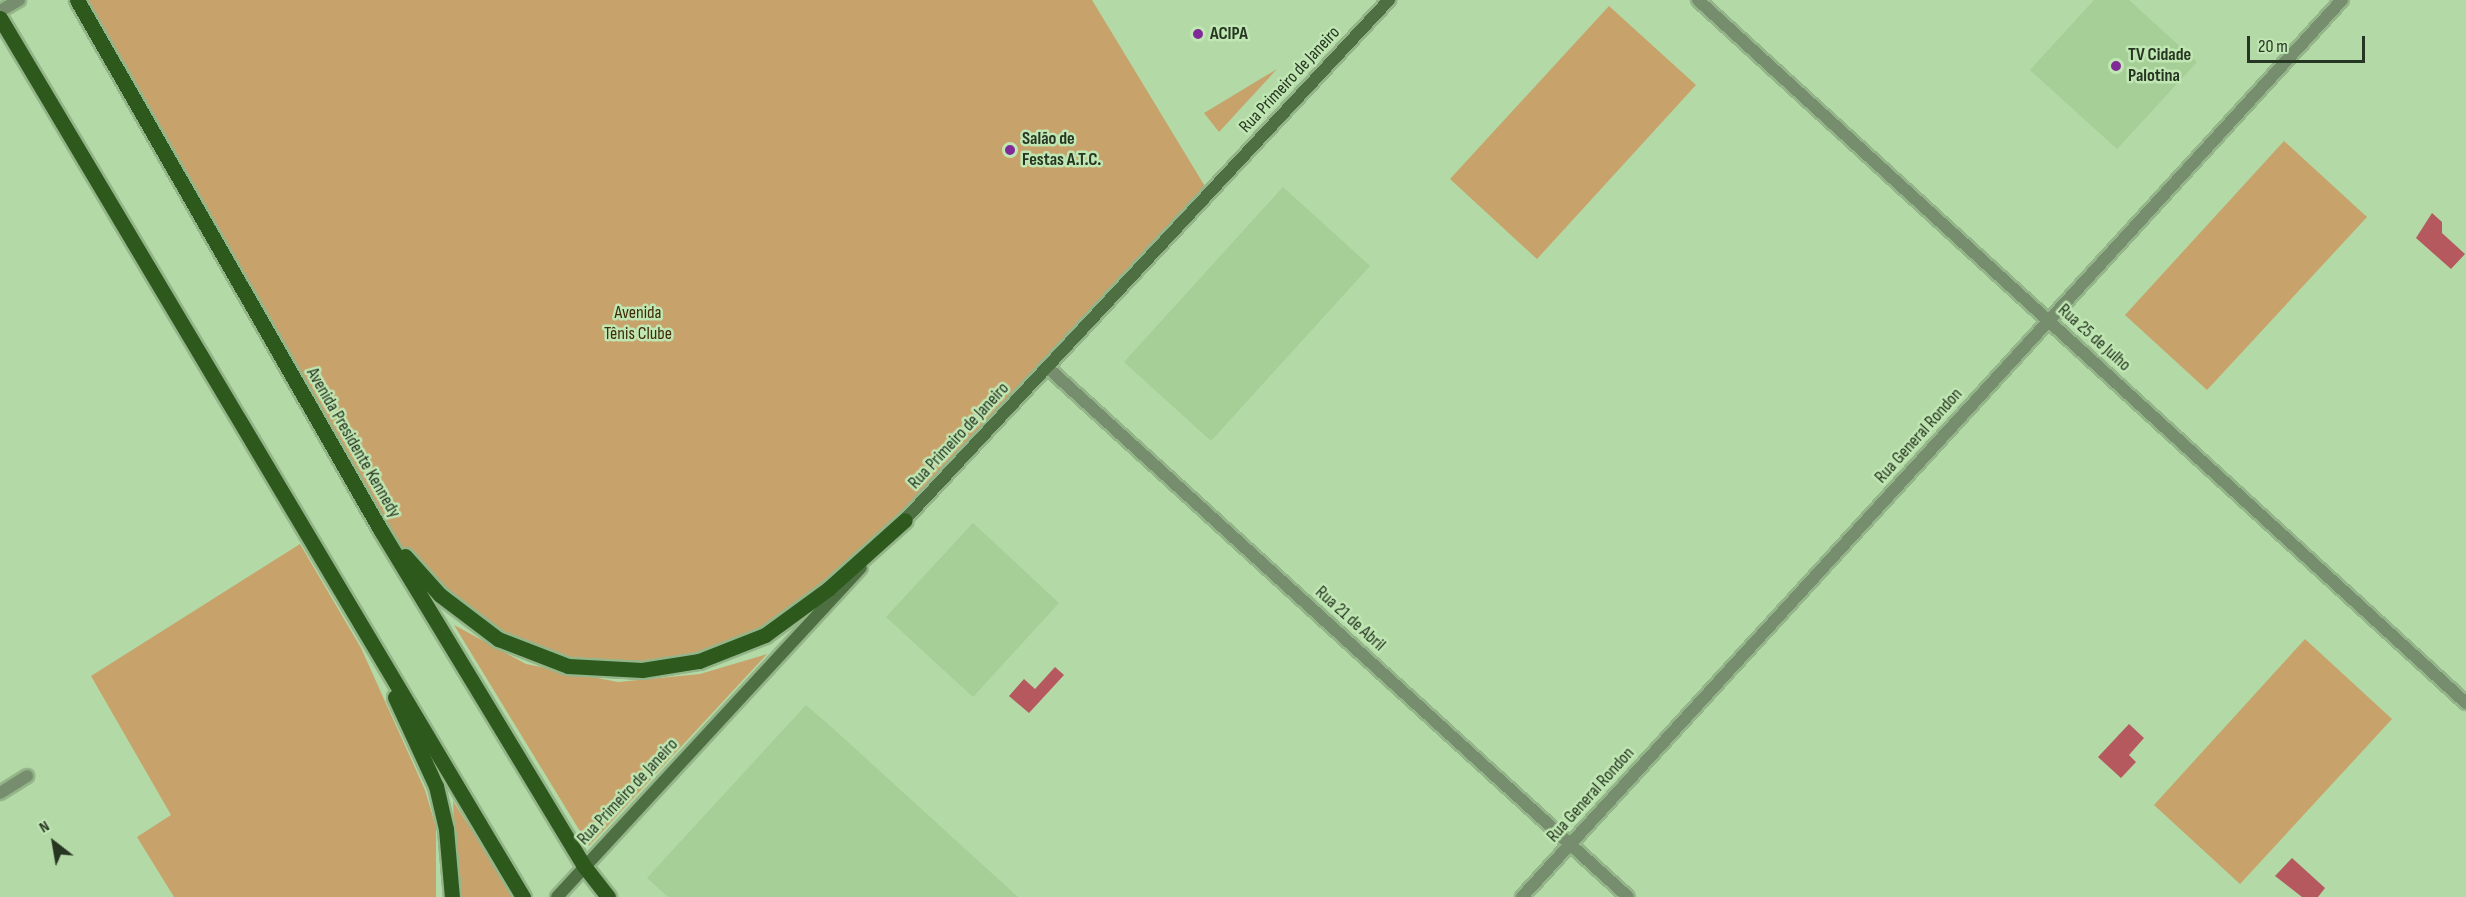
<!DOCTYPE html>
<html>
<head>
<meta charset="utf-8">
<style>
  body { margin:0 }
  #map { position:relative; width:2466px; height:897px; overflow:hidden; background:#b3d9a6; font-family:"Sofia Sans Condensed",sans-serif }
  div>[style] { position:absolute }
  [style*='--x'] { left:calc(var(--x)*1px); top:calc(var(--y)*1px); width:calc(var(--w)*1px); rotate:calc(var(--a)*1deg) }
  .built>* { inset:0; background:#a5cf96 }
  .green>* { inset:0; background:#c7a36b }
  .water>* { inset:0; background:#b5595e }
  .roads { filter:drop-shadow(2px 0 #94b589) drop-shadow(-2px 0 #94b589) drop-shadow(0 2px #94b589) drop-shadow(0 -2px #94b589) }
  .street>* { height:12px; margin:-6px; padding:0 6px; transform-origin:6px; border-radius:6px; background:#768e6e }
  .secondary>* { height:12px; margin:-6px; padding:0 6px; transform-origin:6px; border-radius:6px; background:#4d6f41 }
  .primary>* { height:15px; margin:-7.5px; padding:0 7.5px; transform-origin:7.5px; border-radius:7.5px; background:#2e591d }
  .dots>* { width:16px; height:16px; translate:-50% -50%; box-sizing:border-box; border:3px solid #c0e7b3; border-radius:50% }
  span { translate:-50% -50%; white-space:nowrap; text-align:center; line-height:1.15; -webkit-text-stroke:5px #c0e7b3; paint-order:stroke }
  .poi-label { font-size:18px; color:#273622; font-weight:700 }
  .left { translate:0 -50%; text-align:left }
  .street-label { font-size:18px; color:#273622 }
  .park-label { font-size:18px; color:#412c06 }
  .north { position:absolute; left:24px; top:813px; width:60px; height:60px; -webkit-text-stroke:4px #c0e7b3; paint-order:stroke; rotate:329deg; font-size:16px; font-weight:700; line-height:24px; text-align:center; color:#273622 }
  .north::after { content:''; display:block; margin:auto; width:21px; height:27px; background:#273622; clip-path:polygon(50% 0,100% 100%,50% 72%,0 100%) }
  .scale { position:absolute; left:2247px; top:36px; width:118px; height:27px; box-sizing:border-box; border:3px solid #273622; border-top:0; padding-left:8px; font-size:18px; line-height:21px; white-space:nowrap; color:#273622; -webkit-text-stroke:4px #c0e7b3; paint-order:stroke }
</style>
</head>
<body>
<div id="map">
  <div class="built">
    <i style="clip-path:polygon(2094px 0,2129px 0,2197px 62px,2117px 149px,2030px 70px)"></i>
    <i style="clip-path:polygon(1283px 187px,1370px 266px,1211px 441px,1124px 362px)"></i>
    <i style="clip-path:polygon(973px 523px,1059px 603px,973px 697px,886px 617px)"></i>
    <i style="clip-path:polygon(806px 705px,838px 733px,1018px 897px,668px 897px,647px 878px)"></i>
  </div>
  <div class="green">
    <i style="clip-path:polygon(76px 0,1092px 0,1209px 193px,905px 520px,765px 635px,699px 661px,568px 666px,498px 639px,440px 595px,380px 529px)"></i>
    <i style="clip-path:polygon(1609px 6px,1696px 85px,1537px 259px,1450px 179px)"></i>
    <i style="clip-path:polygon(1277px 69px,1219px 132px,1204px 113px)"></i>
    <i style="clip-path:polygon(2284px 141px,2367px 217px,2207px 390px,2125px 315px)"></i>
    <i style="clip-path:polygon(300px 544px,361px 648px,425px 790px,436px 827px,436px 897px,174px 897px,137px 837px,171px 815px,91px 676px)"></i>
    <i style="clip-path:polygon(454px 625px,526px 664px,618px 682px,700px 674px,767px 654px,589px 846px)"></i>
    <i style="clip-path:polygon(2305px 639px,2392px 719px,2240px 884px,2154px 805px)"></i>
    <i style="clip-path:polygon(453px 801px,515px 897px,457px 897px)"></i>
  </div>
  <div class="water">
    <i style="clip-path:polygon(2432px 213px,2442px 222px,2442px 233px,2465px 254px,2451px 269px,2416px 238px)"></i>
    <i style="clip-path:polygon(1055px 667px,1064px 675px,1029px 713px,1009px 696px,1024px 679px,1035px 689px)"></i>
    <i style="clip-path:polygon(2129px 724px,2144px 738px,2129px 755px,2136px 762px,2121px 778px,2098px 757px)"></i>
    <i style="clip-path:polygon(2292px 858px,2325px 888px,2318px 897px,2302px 897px,2275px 876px)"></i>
  </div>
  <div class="roads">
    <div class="street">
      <i style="--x:1698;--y:0;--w:1041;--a:42.47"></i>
      <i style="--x:0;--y:11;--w:22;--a:-30"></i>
      <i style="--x:1047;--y:367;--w:786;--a:42.37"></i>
      <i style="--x:0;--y:793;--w:32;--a:-32"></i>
      <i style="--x:1522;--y:897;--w:1215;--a:-47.57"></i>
    </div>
    <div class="secondary">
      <i style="--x:899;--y:526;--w:719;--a:-47.03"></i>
      <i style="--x:557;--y:897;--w:448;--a:-47.3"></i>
    </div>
    <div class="primary">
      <i style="--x:77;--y:0;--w:610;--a:60.2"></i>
      <i style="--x:380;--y:529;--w:394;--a:58.8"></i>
      <i style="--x:584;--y:866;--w:39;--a:52"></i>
      <i style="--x:0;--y:18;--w:1023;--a:59.25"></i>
      <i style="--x:405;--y:556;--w:52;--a:48.1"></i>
      <i style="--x:440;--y:595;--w:73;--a:37.2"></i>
      <i style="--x:498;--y:639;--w:75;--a:21.1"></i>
      <i style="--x:568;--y:666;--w:74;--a:3.1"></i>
      <i style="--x:642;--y:670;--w:58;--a:-9"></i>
      <i style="--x:699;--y:661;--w:71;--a:-21.5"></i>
      <i style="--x:765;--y:635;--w:78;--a:-36.1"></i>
      <i style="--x:828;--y:589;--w:103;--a:-41.9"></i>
      <i style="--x:395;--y:697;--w:98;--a:65.3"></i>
      <i style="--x:436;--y:786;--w:44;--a:76.9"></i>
      <i style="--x:446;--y:829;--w:68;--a:85"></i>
    </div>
  </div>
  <div class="dots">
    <i style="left:1198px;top:34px;background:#802a98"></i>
    <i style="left:2116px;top:66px;background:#802a98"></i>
    <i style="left:1010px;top:150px;background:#802a98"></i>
  </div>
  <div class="poi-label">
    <span class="left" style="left:1210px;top:34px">ACIPA</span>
    <span class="left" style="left:2128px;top:66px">TV Cidade<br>Palotina</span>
    <span class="left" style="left:1022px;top:150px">Salão de<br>Festas A.T.C.</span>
  </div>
  <div class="street-label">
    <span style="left:1290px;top:80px;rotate:-47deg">Rua Primeiro de Janeiro</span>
    <span style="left:2094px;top:338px;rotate:42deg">Rua 25 de Julho</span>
    <span style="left:959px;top:436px;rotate:-47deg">Rua Primeiro de Janeiro</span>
    <span style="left:1919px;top:436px;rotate:-48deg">Rua General Rondon</span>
    <span style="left:353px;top:443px;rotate:60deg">Avenida Presidente Kennedy</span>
    <span style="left:1350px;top:619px;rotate:42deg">Rua 21 de Abril</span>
    <span style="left:628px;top:792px;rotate:-47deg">Rua Primeiro de Janeiro</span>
    <span style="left:1591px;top:795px;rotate:-48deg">Rua General Rondon</span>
  </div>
  <div class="park-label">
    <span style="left:638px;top:324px">Avenida<br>Tênis Clube</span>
  </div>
  <div class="north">N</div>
  <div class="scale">20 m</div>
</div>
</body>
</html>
